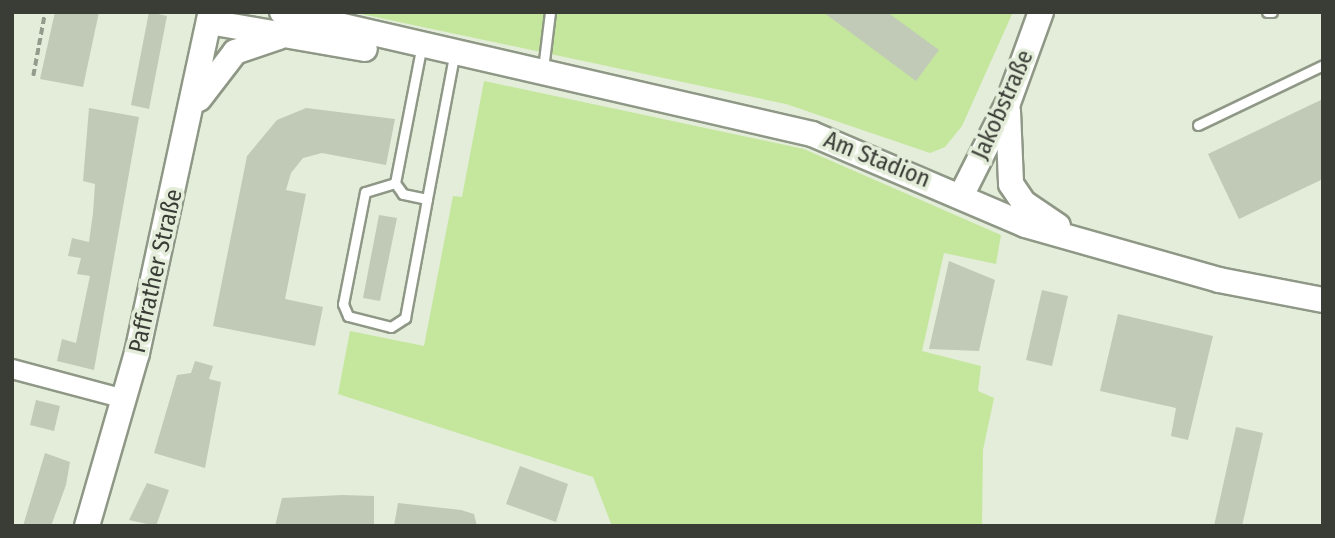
<!DOCTYPE html>
<html>
<head>
<meta charset="utf-8">
<style>
  body { margin:0 }
  #map { position:relative; width:1335px; height:538px; overflow:hidden; background:#e3edd9; font-family:"Fira Sans Condensed",sans-serif }
  div>[style] { position:absolute }
  [style*='--x'] { left:calc(var(--x)*1px); top:calc(var(--y)*1px); width:calc(var(--w)*1px); rotate:calc(var(--a)*1deg) }
  .green>* { inset:0; background:#c4e79d }
  .building>* { inset:0; background:#c0cab7 }
  .path>* { height:3.5px; margin-top:-1.75px; transform-origin:0; background:repeating-linear-gradient(90deg,#949b8d 0 7px,transparent 0 10.5px) }
  .roads { filter:drop-shadow(2px 0 #8f9886) drop-shadow(-2px 0 #8f9886) drop-shadow(0 2px #8f9886) drop-shadow(0 -2px #8f9886) }
  .lane>* { height:9px; margin:-4.5px; padding:0 4.5px; transform-origin:4.5px; border-radius:4.5px; background:#fff }
  .street>* { height:18px; margin:-9px; padding:0 9px; transform-origin:9px; border-radius:9px; background:#fff }
  .secondary>* { height:24px; margin:-12px; padding:0 12px; transform-origin:12px; border-radius:12px; background:#fff }
  span { translate:-50% -50%; white-space:nowrap; text-align:center; line-height:1.15; -webkit-text-stroke:7px #e3edd9; paint-order:stroke }
  .street-label { font-size:24px; color:#3a3d36 }
  .frame { position:absolute; inset:0; border:14px solid #3a3d36; pointer-events:none }
</style>
</head>
<body>
<div id="map">
  <div class="green">
    <i style="clip-path:polygon(352px 12px,1013px 12px,962px 126px,945px 147px,930px 153px,786px 104px)"></i>
    <i style="clip-path:polygon(484px 81px,804px 149px,1001px 235px,996px 264px,944px 253px,922px 351px,981px 366px,978px 391px,994px 398px,983px 450px,982px 526px,612px 526px,593px 477px,338px 394px,350px 331px,424px 346px,453px 196px,462px 197px)"></i>
  </div>
  <div class="building">
    <i style="clip-path:polygon(55px 12px,99px 12px,83px 87px,40px 79px)"></i>
    <i style="clip-path:polygon(149px 12px,167px 16px,149px 109px,131px 105px)"></i>
    <i style="clip-path:polygon(823px 12px,887px 12px,939px 50px,916px 81px)"></i>
    <i style="clip-path:polygon(1323px 99px,1323px 179px,1239px 219px,1208px 154px)"></i>
    <i style="clip-path:polygon(89px 108px,139px 117px,94px 370px,57px 361px,62px 339px,76px 343px,90px 276px,77px 274px,81px 258px,68px 256px,72px 238px,89px 242px,93px 213px,95px 184px,83px 181px)"></i>
    <i style="clip-path:polygon(306px 108px,395px 119px,386px 165px,322px 153px,303px 158px,291px 173px,286px 190px,306px 194px,285px 299px,323px 307px,315px 346px,213px 326px,247px 156px,277px 120px)"></i>
    <i style="clip-path:polygon(379px 215px,397px 218px,380px 301px,363px 298px)"></i>
    <i style="clip-path:polygon(949px 261px,995px 280px,979px 351px,929px 349px)"></i>
    <i style="clip-path:polygon(1042px 290px,1068px 296px,1052px 366px,1026px 360px)"></i>
    <i style="clip-path:polygon(1118px 314px,1213px 336px,1188px 440px,1171px 436px,1176px 408px,1100px 391px)"></i>
    <i style="clip-path:polygon(195px 361px,213px 366px,209px 379px,221px 382px,205px 468px,154px 453px,177px 375px,191px 373px)"></i>
    <i style="clip-path:polygon(36px 400px,60px 406px,54px 431px,30px 425px)"></i>
    <i style="clip-path:polygon(1236px 427px,1263px 433px,1242px 526px,1214px 526px)"></i>
    <i style="clip-path:polygon(45px 453px,70px 462px,66px 485px,51px 526px,23px 526px)"></i>
    <i style="clip-path:polygon(520px 466px,568px 484px,556px 522px,506px 504px)"></i>
    <i style="clip-path:polygon(147px 483px,169px 490px,156px 526px,129px 520px)"></i>
    <i style="clip-path:polygon(342px 495px,374px 496px,374px 526px,275px 526px,282px 498px)"></i>
    <i style="clip-path:polygon(398px 503px,461px 510px,474px 514px,477px 526px,394px 526px)"></i>
  </div>
  <div class="path">
    <i style="--x:33;--y:76;--w:65;--a:-79.4"></i>
  </div>
  <div class="roads">
    <div class="lane">
      <i style="--x:1267;--y:12;--w:5;--a:0"></i>
      <i style="--x:543;--y:69;--w:57;--a:-83"></i>
      <i style="--x:1198;--y:125;--w:139;--a:-25.6"></i>
      <i style="--x:395;--y:183;--w:31;--a:163"></i>
      <i style="--x:365;--y:192;--w:114;--a:101.1"></i>
      <i style="--x:343;--y:304;--w:13;--a:67"></i>
      <i style="--x:348;--y:316;--w:44;--a:14.3"></i>
      <i style="--x:391;--y:327;--w:17;--a:-33"></i>
      <i style="--x:405;--y:318;--w:121;--a:-79.5"></i>
      <i style="--x:427;--y:199;--w:25;--a:-168"></i>
      <i style="--x:403;--y:194;--w:14;--a:-126"></i>
      <i style="--x:395;--y:183;--w:136;--a:-79"></i>
      <i style="--x:427;--y:199;--w:146;--a:-79.3"></i>
    </div>
    <div class="street">
      <i style="--x:12;--y:369;--w:117;--a:14.9"></i>
    </div>
    <div class="secondary">
      <i style="--x:282;--y:12;--w:544;--a:12.96"></i>
      <i style="--x:812;--y:134;--w:232;--a:23.1"></i>
      <i style="--x:1025;--y:225;--w:202;--a:15.8"></i>
      <i style="--x:1219;--y:280;--w:106;--a:10.9"></i>
      <i style="--x:209;--y:22;--w:158;--a:9.8"></i>
      <i style="--x:199;--y:99;--w:59;--a:-52.5"></i>
      <i style="--x:235;--y:52;--w:46;--a:-18.8"></i>
      <i style="--x:1008;--y:111;--w:73;--a:87.6"></i>
      <i style="--x:1011;--y:184;--w:23;--a:56"></i>
      <i style="--x:1024;--y:203;--w:41;--a:34.1"></i>
      <i style="--x:961;--y:196;--w:104;--a:-63.2"></i>
      <i style="--x:1008;--y:103;--w:97;--a:-70.1"></i>
      <i style="--x:87;--y:526;--w:180;--a:-73.9"></i>
      <i style="--x:137;--y:353;--w:349;--a:-77.8"></i>
    </div>
  </div>
  <div class="street-label">
    <span style="left:1003px;top:105px;rotate:-66deg">Jakobstraße</span>
    <span style="left:877px;top:160px;rotate:22deg">Am Stadion</span>
    <span style="left:156px;top:271px;rotate:-77deg">Paffrather Straße</span>
  </div>
  <div class="frame"></div>
</div>
</body>
</html>
